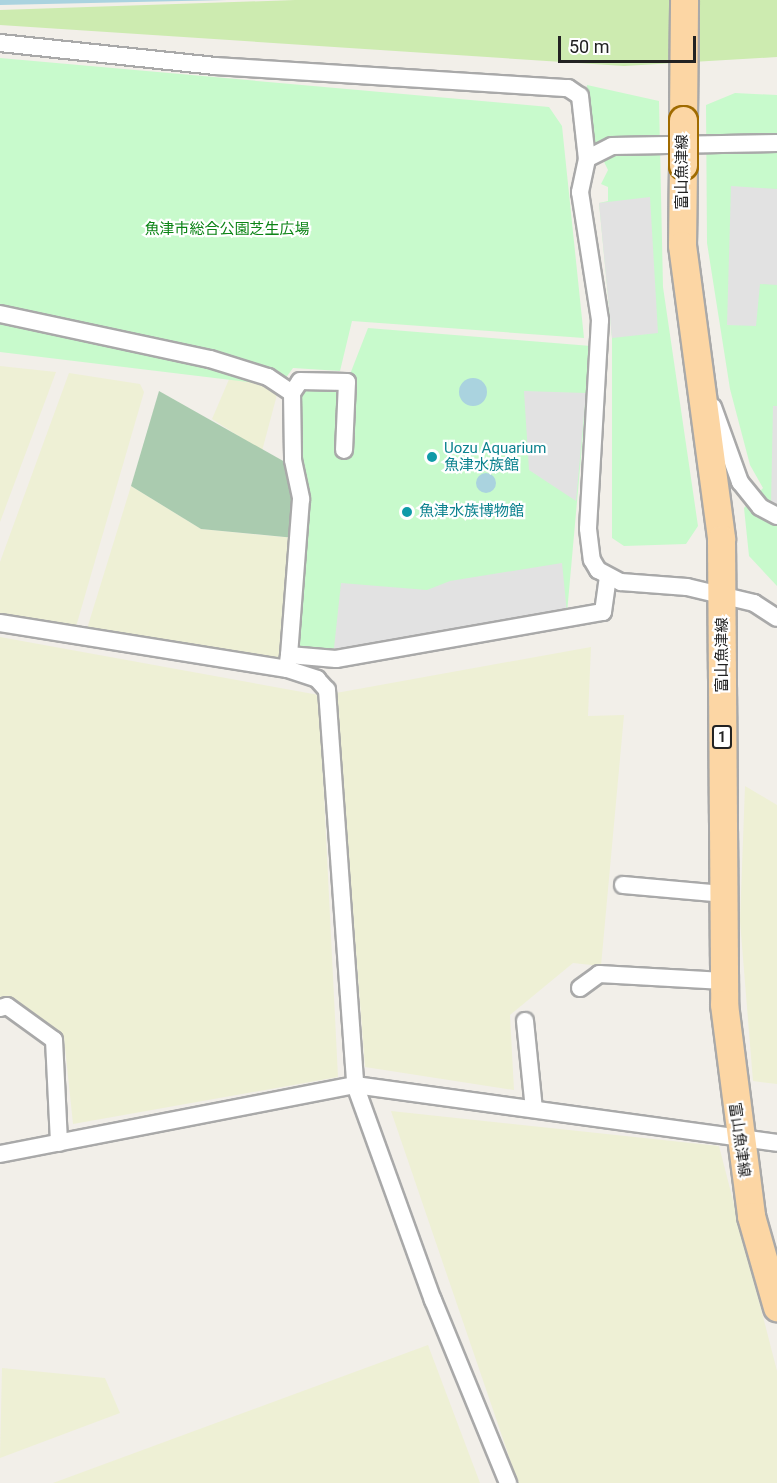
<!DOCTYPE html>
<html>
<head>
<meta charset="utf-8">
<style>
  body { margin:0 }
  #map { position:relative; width:777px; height:1483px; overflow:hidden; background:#f2efe9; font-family:Roboto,"Noto Sans JP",sans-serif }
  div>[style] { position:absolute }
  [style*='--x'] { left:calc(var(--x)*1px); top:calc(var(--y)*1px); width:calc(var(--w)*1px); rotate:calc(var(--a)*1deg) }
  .farmland>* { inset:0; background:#eef0d5 }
  .grass>* { inset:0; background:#cdebb0 }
  .cemetery>* { inset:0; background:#aacbaf }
  .park>* { inset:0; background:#c8facc }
  .parking>* { inset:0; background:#e2e2e2 }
  .water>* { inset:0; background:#aad3df }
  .round { border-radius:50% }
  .roads { filter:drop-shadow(2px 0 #a9a9a9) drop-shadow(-2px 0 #a9a9a9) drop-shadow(0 2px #a9a9a9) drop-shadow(0 -2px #a9a9a9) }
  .minor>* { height:16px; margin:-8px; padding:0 8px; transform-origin:8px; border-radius:8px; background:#fff }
  .primary>* { height:27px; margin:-13.5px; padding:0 13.5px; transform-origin:13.5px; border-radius:13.5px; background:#fcd6a4 }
  .bridges { filter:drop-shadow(2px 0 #a06b00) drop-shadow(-2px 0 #a06b00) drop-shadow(0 2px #a06b00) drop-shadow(0 -2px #a06b00) }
  .primary-bridge>* { height:27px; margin:-13.5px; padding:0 13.5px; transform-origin:13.5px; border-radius:13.5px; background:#fcd6a4 }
  .dots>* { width:16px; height:16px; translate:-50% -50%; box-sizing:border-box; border:3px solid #fff; border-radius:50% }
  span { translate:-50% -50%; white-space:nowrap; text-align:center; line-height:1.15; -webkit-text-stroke:4.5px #fff; paint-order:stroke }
  .shield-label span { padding:2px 4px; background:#fff; border:2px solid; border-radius:4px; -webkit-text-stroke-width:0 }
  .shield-label { font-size:14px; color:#222; font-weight:700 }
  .street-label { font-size:15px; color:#222 }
  .park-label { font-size:15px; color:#0c8416 }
  .culture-label { font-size:15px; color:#0d838f }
  .left { translate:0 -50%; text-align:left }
  .scale { position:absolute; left:558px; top:36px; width:138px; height:27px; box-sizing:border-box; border:3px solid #222; border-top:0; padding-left:8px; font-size:18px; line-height:21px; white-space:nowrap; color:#222; -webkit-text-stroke:4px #fff; paint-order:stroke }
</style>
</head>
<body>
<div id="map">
  <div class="farmland">
    <i style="clip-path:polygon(0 366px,56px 372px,0 522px)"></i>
    <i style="clip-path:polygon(69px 373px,140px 384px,144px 392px,75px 630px,0 618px,0 562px)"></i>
    <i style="clip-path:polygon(230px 377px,256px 380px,278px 391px,262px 451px,212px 419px)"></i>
    <i style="clip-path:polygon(131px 486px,201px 529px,293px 538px,281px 658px,276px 662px,86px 632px)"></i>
    <i style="clip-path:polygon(0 637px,319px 695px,338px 1077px,73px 1124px,64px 1038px,0 1000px)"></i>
    <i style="clip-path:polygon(591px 647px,588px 716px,624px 715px,601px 966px,573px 963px,510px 1015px,514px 1090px,365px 1067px,336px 693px)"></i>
    <i style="clip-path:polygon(745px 786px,777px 805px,777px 1084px,753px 1081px,740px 921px)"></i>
    <i style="clip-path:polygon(391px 1111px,719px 1146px,777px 1371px,777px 1483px,518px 1483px)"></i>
    <i style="clip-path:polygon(428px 1345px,480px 1483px,53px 1483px)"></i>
    <i style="clip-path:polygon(2px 1368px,105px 1378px,120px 1413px,0 1458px)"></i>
  </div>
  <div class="grass">
    <i style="clip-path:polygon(295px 0,777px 0,777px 57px,624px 66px,0 25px,0 10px)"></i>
  </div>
  <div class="cemetery">
    <i style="clip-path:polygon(159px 391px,285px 462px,295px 498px,295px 538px,201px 529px,131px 486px)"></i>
  </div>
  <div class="park">
    <i style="clip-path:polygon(0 58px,549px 107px,562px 126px,584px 338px,352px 321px,340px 371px,293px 368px,280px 386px,0 352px)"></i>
    <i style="clip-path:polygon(587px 85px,659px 101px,663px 287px,698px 526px,686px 544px,624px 546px,612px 538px,612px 338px,599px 203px,608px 201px,608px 187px,601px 184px,608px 170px,589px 131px)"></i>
    <i style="clip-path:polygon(735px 93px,777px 95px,777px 586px,749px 556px,744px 508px,763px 488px,750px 465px,730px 389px,707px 243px,706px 105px)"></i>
    <i style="clip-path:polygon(368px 328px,591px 346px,567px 613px,289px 655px,302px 542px,292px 393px,347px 382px)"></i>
  </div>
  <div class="parking">
    <i style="clip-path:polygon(731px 186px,777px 189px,777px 285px,760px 284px,756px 326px,727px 325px)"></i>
    <i style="clip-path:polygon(650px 197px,658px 333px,612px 338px,599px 203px)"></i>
    <i style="clip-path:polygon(524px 391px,586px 393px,576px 501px,529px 470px)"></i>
    <i style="clip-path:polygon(773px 406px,777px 406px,777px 505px,771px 505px)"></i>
    <i style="clip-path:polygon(562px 563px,567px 613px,384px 649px,334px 648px,341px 583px,427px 590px,450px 581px)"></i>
  </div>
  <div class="water">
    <i style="clip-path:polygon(0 0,227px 0,0 5px)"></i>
    <i class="round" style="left:459px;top:378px;width:28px;height:28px"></i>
    <i class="round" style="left:476px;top:473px;width:20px;height:20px"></i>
  </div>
  <div class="roads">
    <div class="minor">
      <i style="--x:0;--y:43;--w:216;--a:6.1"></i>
      <i style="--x:215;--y:66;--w:354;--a:3.6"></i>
      <i style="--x:568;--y:88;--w:14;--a:34"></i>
      <i style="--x:580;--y:96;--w:63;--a:83.7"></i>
      <i style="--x:777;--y:143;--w:165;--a:179"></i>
      <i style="--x:612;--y:146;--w:28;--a:153"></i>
      <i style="--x:587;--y:159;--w:34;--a:102"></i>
      <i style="--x:580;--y:192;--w:130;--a:81.1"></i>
      <i style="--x:600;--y:320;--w:209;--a:93.3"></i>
      <i style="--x:588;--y:529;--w:31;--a:83"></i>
      <i style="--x:592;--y:560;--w:12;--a:59"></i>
      <i style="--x:598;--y:570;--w:26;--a:28"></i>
      <i style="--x:621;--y:582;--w:66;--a:4.3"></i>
      <i style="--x:687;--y:587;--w:69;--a:13.4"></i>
      <i style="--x:754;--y:603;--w:27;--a:33"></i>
      <i style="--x:0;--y:314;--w:215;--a:12.1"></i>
      <i style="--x:210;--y:359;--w:61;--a:17.2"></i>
      <i style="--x:268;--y:377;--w:29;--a:34"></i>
      <i style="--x:292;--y:393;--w:67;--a:89.1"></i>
      <i style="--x:293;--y:460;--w:40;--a:78"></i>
      <i style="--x:301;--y:499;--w:156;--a:94.4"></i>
      <i style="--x:289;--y:655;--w:47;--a:4.9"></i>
      <i style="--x:336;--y:659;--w:271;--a:-10"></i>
      <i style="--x:603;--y:612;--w:36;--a:-82"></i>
      <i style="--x:292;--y:393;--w:14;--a:-56"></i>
      <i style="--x:300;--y:381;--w:47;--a:1.2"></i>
      <i style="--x:347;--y:382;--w:68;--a:92.5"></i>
      <i style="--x:713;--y:407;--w:80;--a:70.2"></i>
      <i style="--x:740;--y:482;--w:32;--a:51"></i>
      <i style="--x:760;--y:507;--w:19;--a:28"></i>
      <i style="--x:0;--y:623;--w:291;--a:9.1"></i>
      <i style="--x:289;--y:655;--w:14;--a:98"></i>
      <i style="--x:287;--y:669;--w:32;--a:18"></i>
      <i style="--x:317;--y:679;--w:15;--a:48"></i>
      <i style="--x:327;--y:690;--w:396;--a:85.9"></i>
      <i style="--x:355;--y:1085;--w:229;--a:70.1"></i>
      <i style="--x:433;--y:1300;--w:198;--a:67.7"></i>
      <i style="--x:623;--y:885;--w:100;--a:5.1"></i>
      <i style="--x:580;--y:988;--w:24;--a:-36"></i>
      <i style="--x:599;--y:974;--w:125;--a:3.2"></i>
      <i style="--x:0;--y:1008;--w:7;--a:-16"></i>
      <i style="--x:7;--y:1006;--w:58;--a:35.9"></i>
      <i style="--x:54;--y:1040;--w:103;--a:87.2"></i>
      <i style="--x:525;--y:1021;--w:88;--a:84.2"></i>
      <i style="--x:0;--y:1154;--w:362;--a:-11"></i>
      <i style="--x:355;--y:1085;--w:426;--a:7.8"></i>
    </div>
    <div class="primary">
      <i style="--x:683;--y:120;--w:120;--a:-89.5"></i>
      <i style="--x:683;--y:165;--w:80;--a:90.7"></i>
      <i style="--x:682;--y:245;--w:297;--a:82.4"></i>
      <i style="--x:721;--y:539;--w:465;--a:89.6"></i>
      <i style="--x:724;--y:1004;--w:214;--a:82.7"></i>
      <i style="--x:751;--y:1216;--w:95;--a:74.1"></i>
    </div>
  </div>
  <div class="bridges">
    <div class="primary-bridge">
      <i style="--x:683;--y:120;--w:45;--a:90"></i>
    </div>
  </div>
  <div class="dots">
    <i style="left:432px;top:457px;background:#0f9aa8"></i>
    <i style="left:407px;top:512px;background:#0f9aa8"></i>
  </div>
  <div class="shield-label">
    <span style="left:722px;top:737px">1</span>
  </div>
  <div class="street-label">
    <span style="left:683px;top:172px;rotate:-90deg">富山魚津線</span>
    <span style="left:723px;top:655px;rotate:-90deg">富山魚津線</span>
    <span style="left:739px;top:1140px;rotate:82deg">富山魚津線</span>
  </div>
  <div class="park-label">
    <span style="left:227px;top:230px">魚津市総合公園芝生広場</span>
  </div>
  <div class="culture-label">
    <span class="left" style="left:444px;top:457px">Uozu Aquarium<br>魚津水族館</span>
    <span class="left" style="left:419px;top:512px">魚津水族博物館</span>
  </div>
  <div class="scale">50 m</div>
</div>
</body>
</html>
